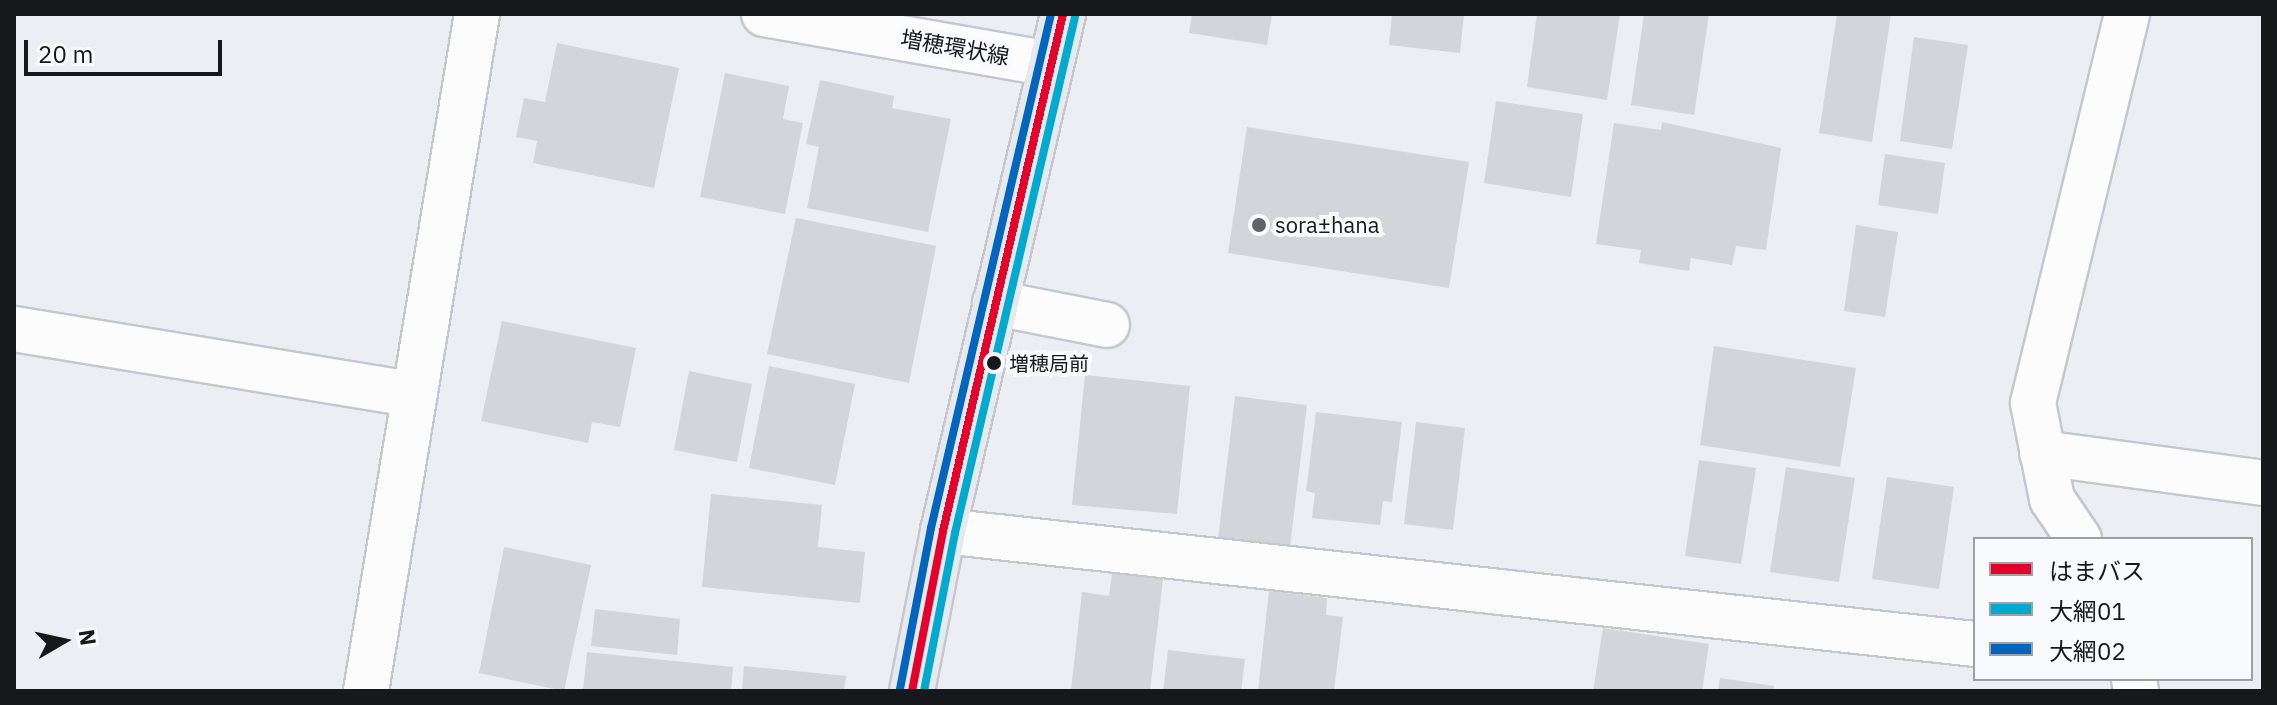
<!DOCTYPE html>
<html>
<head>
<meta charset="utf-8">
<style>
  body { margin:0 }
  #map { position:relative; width:2277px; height:705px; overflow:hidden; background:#eceef4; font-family:"IBM Plex Sans","Noto Sans JP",sans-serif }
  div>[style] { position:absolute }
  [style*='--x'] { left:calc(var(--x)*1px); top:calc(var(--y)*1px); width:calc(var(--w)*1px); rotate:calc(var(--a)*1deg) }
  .building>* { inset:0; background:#d4d5da }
  .roads { filter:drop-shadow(2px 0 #c6c7cc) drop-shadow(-2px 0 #c6c7cc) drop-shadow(0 2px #c6c7cc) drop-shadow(0 -2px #c6c7cc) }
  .minor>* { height:44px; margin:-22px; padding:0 22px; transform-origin:22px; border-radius:22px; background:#fcfcfd }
  .major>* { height:44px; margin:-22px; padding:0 22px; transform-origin:22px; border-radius:22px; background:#e6eaee }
  .bus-1>* { height:8px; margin:-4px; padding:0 4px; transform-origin:4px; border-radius:4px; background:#e4002b }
  .bus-2>* { height:8px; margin:-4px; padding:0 4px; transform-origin:4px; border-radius:4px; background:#00a9ce }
  .bus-3>* { height:8px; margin:-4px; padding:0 4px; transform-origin:4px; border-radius:4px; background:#0065bd }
  .dots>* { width:22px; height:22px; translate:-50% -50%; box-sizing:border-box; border:4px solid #f9fafe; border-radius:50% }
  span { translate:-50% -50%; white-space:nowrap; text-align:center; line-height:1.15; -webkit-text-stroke:8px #f9fafe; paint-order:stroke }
  .bus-label { font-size:20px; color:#17181c }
  .left { translate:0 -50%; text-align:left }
  .street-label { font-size:22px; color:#17181c }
  .poi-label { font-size:22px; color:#17181c }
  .frame { position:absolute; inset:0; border:16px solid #17181c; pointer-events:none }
  .legend { position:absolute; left:1973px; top:537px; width:280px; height:144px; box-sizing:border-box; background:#f9fafe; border:2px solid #9fa0a4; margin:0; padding:10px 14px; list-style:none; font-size:24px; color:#17181c }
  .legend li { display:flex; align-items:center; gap:16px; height:40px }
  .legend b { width:40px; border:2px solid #9fa0a4 }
  .north { position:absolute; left:24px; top:601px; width:80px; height:80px; -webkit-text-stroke:6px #f9fafe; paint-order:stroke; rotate:81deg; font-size:22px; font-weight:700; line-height:32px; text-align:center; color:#17181c }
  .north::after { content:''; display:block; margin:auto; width:28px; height:36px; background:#17181c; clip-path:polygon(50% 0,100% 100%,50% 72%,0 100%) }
  .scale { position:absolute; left:24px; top:40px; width:198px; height:36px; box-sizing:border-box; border:4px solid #17181c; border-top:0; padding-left:10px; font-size:24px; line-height:28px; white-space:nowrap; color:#17181c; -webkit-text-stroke:6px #f9fafe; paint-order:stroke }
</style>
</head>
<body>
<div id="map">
  <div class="building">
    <i style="clip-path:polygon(1192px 14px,1272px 14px,1267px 45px,1189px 33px)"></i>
    <i style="clip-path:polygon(1392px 14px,1464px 14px,1460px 53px,1389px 45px)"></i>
    <i style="clip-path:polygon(1537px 14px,1620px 14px,1607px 100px,1527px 87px)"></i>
    <i style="clip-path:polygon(1644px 14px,1709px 14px,1694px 115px,1631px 105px)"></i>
    <i style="clip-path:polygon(1837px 14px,1891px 14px,1872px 142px,1819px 133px)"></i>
    <i style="clip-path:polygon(1914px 37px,1968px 45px,1952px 149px,1900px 141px)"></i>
    <i style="clip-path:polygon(557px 43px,679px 68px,654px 188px,533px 163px,537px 141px,516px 137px,524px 98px,545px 102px)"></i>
    <i style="clip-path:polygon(725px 73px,789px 86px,783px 119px,803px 123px,785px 214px,700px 197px)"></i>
    <i style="clip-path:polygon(820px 80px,894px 96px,892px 108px,951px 119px,928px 232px,807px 208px,819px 147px,806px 144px)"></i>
    <i style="clip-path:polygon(1496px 101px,1583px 114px,1571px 197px,1484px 183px)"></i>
    <i style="clip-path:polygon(1662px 122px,1781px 148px,1766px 250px,1736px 246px,1732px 265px,1691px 258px,1689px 271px,1639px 263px,1641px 250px,1596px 244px,1614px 123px,1661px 130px)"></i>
    <i style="clip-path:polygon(1247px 127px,1469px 162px,1449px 288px,1228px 253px)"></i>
    <i style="clip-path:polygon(1885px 154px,1945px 163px,1938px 214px,1878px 205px)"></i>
    <i style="clip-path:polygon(796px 218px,936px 246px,909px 383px,767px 354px)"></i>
    <i style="clip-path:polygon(1856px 225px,1898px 232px,1885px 317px,1844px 311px)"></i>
    <i style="clip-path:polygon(502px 321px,636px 348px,620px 427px,592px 422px,588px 443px,481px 421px)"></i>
    <i style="clip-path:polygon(1714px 346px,1856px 368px,1840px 467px,1700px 445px)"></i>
    <i style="clip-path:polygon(769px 366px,855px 384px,835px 485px,749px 468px)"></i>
    <i style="clip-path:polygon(689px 371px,752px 384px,737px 462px,674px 450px)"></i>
    <i style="clip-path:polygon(1085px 375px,1190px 386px,1177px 514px,1072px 505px)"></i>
    <i style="clip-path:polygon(1235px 396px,1307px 405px,1290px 547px,1218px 539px)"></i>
    <i style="clip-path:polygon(1316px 412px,1402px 422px,1392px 502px,1383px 501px,1380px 525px,1312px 518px,1315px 493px,1306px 491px)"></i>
    <i style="clip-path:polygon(1416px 422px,1465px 428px,1453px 530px,1404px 524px)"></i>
    <i style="clip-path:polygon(1699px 460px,1756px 468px,1741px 564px,1685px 556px)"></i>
    <i style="clip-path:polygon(1786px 467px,1855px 478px,1839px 582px,1770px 572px)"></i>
    <i style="clip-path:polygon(1887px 477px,1954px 487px,1939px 589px,1872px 579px)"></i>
    <i style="clip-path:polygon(711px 494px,822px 505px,818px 547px,865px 552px,860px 603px,702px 587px)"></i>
    <i style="clip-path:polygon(504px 547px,591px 565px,564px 691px,479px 673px)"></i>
    <i style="clip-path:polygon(1112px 573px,1163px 579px,1150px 691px,1071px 690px,1082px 592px,1109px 596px)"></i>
    <i style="clip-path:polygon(1269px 591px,1327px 598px,1326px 615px,1343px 617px,1334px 691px,1258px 691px)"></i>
    <i style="clip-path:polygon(595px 609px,680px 619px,677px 655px,591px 646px)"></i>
    <i style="clip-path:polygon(1603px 628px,1709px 644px,1702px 691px,1593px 691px)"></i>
    <i style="clip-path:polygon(1168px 650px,1245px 659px,1241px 691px,1163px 691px)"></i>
    <i style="clip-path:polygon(587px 652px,733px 667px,731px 691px,583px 691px)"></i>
    <i style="clip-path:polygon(744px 666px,846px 676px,844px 691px,742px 691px)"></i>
    <i style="clip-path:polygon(1720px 678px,1774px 686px,1773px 691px,1718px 691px)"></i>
  </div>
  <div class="roads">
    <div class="minor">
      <i style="--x:764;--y:14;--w:290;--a:9.9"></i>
      <i style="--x:995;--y:303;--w:114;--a:11.1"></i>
      <i style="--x:14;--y:329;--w:406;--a:9.3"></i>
      <i style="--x:2042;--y:453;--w:223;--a:7.7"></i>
      <i style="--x:943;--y:531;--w:1038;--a:6.25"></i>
      <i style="--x:2079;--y:539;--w:48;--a:-124"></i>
      <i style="--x:2052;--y:499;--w:98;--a:-101.2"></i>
      <i style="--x:2033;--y:403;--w:400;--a:-76.4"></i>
      <i style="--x:2134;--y:679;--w:12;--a:81"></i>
      <i style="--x:366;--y:691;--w:686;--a:-80.69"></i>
    </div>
    <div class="major">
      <i style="--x:912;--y:691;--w:163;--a:-79"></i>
      <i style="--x:943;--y:531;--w:531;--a:-76.93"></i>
    </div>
  </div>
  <div class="bus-1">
    <i style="--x:912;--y:691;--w:163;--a:-79"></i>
    <i style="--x:943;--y:531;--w:531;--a:-76.93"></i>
  </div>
  <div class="bus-2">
    <i style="--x:924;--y:691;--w:161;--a:-78.9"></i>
    <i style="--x:955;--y:533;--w:530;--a:-76.91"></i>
  </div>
  <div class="bus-3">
    <i style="--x:900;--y:689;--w:164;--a:-79.1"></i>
    <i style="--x:931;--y:528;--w:528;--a:-76.86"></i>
  </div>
  <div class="dots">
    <i style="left:1259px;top:225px;background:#626368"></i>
    <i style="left:994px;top:363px;background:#17181c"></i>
  </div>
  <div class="bus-label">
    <span class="left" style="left:1009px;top:363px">増穂局前</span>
  </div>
  <div class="street-label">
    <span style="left:955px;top:47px;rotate:10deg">増穂環状線</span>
  </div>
  <div class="poi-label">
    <span class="left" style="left:1275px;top:225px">sora±hana</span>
  </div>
  <div class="frame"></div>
  <ul class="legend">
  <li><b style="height:10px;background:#e4002b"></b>はまバス</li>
  <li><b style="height:10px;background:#00a9ce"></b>大網01</li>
  <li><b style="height:10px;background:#0065bd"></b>大網02</li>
  </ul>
  <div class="north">N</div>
  <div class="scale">20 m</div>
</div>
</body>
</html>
